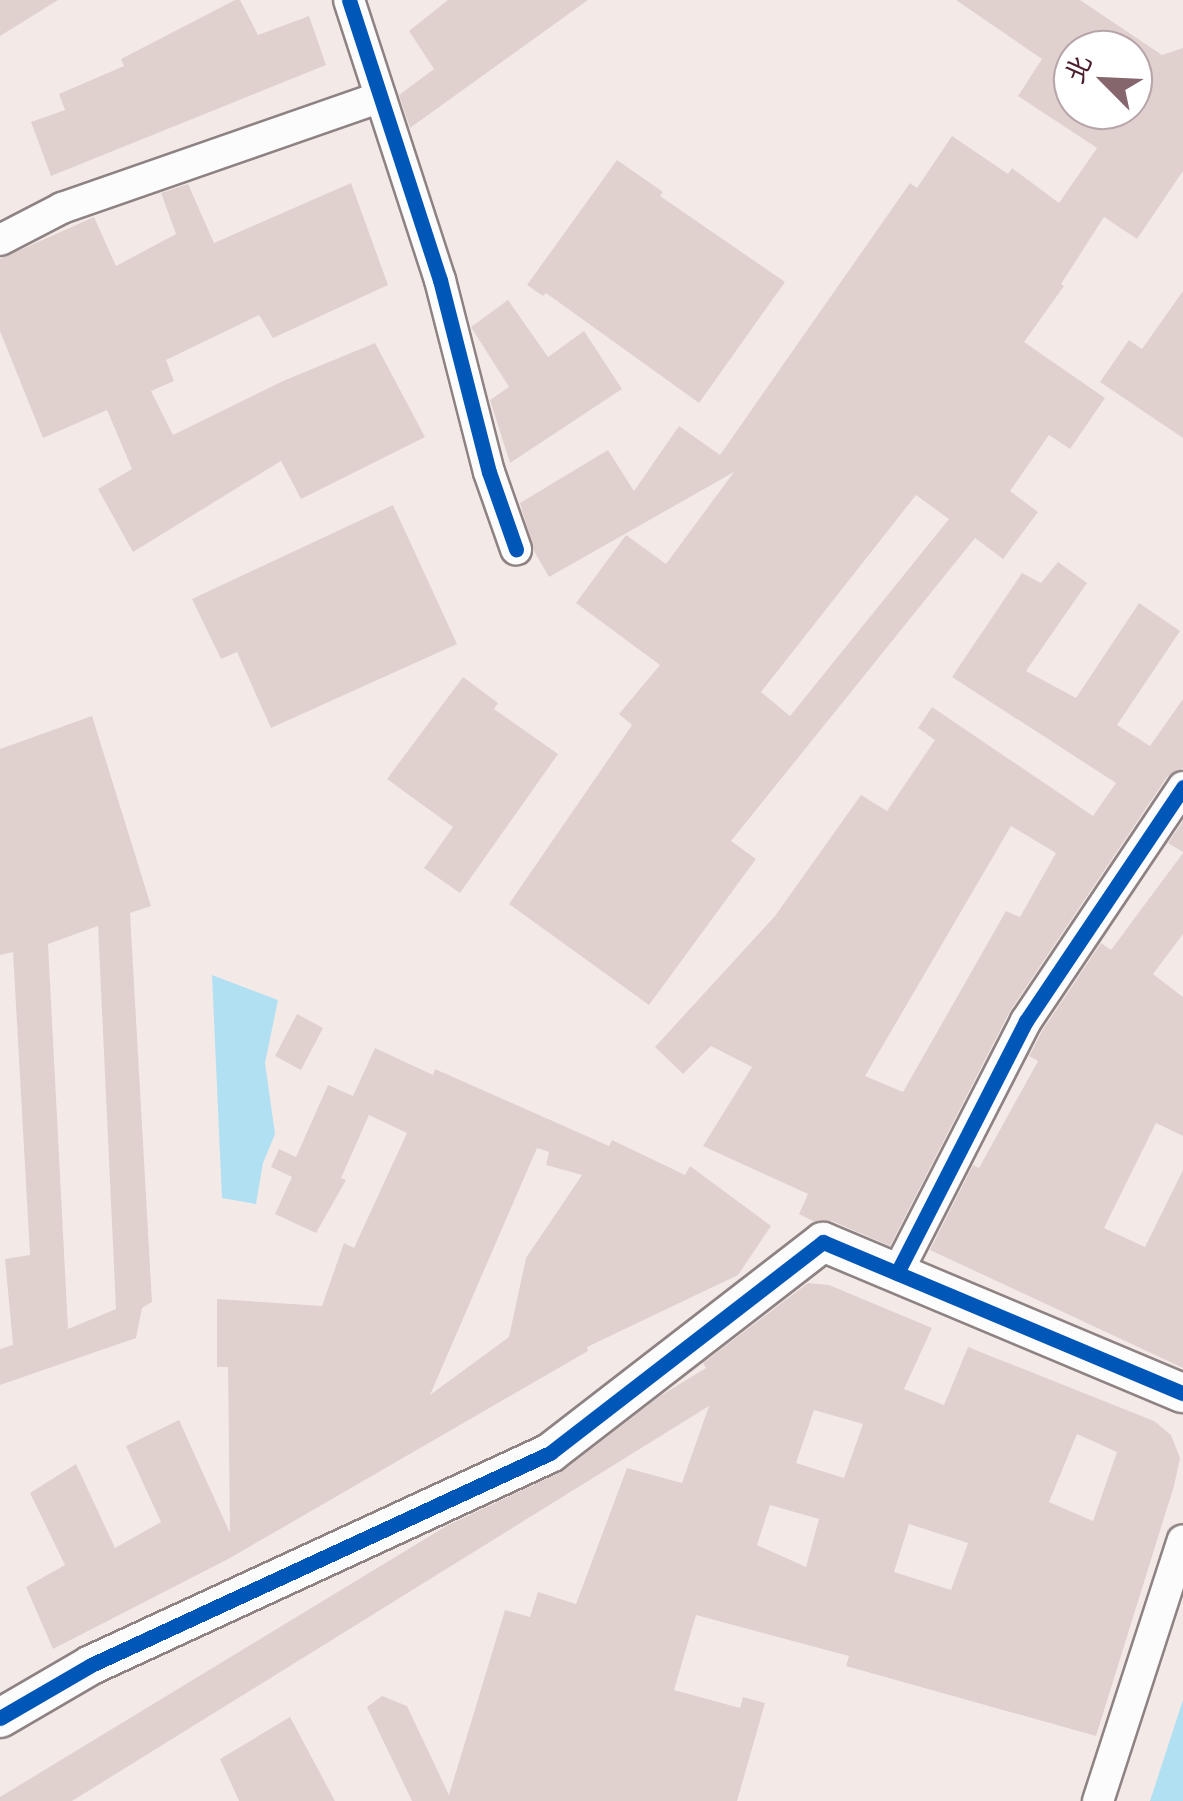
<!DOCTYPE html>
<html>
<head>
<meta charset="utf-8">
<style>
  body { margin:0 }
  #map { position:relative; width:1183px; height:1801px; overflow:hidden; background:#f3eae8; font-family:Itim,"LXGW WenKai TC",sans-serif }
  div>[style] { position:absolute }
  [style*='--x'] { left:calc(var(--x)*1px); top:calc(var(--y)*1px); width:calc(var(--w)*1px); rotate:calc(var(--a)*1deg) }
  .water>* { inset:0; background:#b0e0f1 }
  .building>* { inset:0; background:#e0d1ce }
  .roads { filter:drop-shadow(2px 0 #8e8283) drop-shadow(-2px 0 #8e8283) drop-shadow(0 2px #8e8283) drop-shadow(0 -2px #8e8283) }
  .minor>* { height:30px; margin:-15px; padding:0 15px; transform-origin:15px; border-radius:15px; background:#fdfcfc }
  .tertiary>* { height:38px; margin:-19px; padding:0 19px; transform-origin:19px; border-radius:19px; background:#fdfcfc }
  .cycleway>* { height:15px; margin:-7.5px; padding:0 7.5px; transform-origin:7.5px; border-radius:7.5px; background:#0057b8 }
  span { translate:-50% -50%; white-space:nowrap; text-align:center; line-height:1.15; -webkit-text-stroke:8px #fff; paint-order:stroke }
  .north { position:absolute; left:1053px; top:30px; width:100px; height:100px; box-sizing:border-box; background:#fff; border:2px solid #b7a5aa; border-radius:50%; rotate:294deg; font-size:28px; font-weight:700; line-height:40px; text-align:center; color:#4a1f2b }
  .north::after { content:''; display:block; margin:auto; width:35px; height:45px; background:#85666d; clip-path:polygon(50% 0,100% 100%,50% 72%,0 100%) }
</style>
</head>
<body>
<div id="map">
  <div class="water">
    <i style="clip-path:polygon(212px 975px,278px 1000px,265px 1063px,275px 1134px,263px 1163px,256px 1204px,222px 1198px)"></i>
    <i style="clip-path:polygon(1183px 1700px,1183px 1801px,1150px 1801px)"></i>
  </div>
  <div class="building">
    <i style="clip-path:polygon(0 0,58px 0,0 36px)"></i>
    <i style="clip-path:polygon(235px 0,240px 0,258px 35px,309px 16px,326px 65px,51px 176px,31px 122px,65px 110px,59px 94px,124px 66px,121px 59px)"></i>
    <i style="clip-path:polygon(448px 0,588px 0,410px 128px,399px 95px,434px 69px,409px 31px)"></i>
    <i style="clip-path:polygon(evenodd,956px 0,1080px 0,1162px 55px,1183px 48px,1183px 171px,1137px 239px,1104px 217px,1061px 284px,1064px 286px,1024px 342px,1105px 398px,1070px 449px,1049px 435px,1010px 491px,1038px 512px,1003px 559px,975px 538px,731px 841px,756px 859px,649px 1005px,509px 904px,632px 725px,619px 714px,660px 665px,576px 603px,626px 535px,666px 564px,734px 472px,549px 577px,534px 551px,520px 503px,608px 450px,634px 491px,679px 426px,720px 455px,910px 183px,917px 188px,952px 136px,1008px 174px,1012px 168px,1059px 203px,1097px 148px,1018px 96px,1042px 59px,956px 0,1073px 50px,1133px 50px,1133px 110px,1073px 110px,1073px 50px,956px 0,916px 495px,949px 519px,790px 716px,761px 692px,916px 495px)"></i>
    <i style="clip-path:polygon(617px 160px,663px 192px,660px 196px,785px 282px,699px 403px,546px 293px,543px 296px,527px 285px)"></i>
    <i style="clip-path:polygon(351px 183px,388px 285px,273px 338px,259px 315px,166px 360px,174px 381px,151px 391px,173px 435px,283px 381px,375px 343px,425px 437px,301px 499px,281px 461px,133px 552px,98px 489px,132px 469px,107px 410px,43px 438px,0 331px,0 259px,94px 217px,116px 266px,176px 234px,161px 193px,188px 184px,214px 243px)"></i>
    <i style="clip-path:polygon(1183px 291px,1183px 438px,1100px 382px,1129px 340px,1142px 349px)"></i>
    <i style="clip-path:polygon(508px 300px,548px 357px,584px 331px,622px 389px,510px 463px,490px 400px,509px 387px,471px 327px)"></i>
    <i style="clip-path:polygon(393px 505px,457px 644px,271px 728px,237px 652px,221px 659px,192px 599px)"></i>
    <i style="clip-path:polygon(evenodd,1058px 562px,1087px 583px,1026px 671px,1076px 698px,1139px 603px,1180px 631px,1117px 725px,1150px 746px,1183px 699px,1183px 768px,1167px 777px,1010px 1011px,890px 1246px,832px 1221px,815px 1222px,799px 1214px,808px 1194px,703px 1146px,752px 1067px,711px 1046px,683px 1074px,655px 1047px,775px 916px,861px 795px,887px 811px,935px 740px,918px 728px,932px 707px,1093px 816px,1116px 783px,952px 677px,1022px 573px,1041px 583px,1058px 562px,1011px 826px,1056px 853px,1020px 917px,1006px 911px,903px 1092px,865px 1076px,1011px 826px)"></i>
    <i style="clip-path:polygon(463px 677px,498px 703px,494px 709px,558px 754px,460px 893px,424px 868px,453px 827px,387px 779px)"></i>
    <i style="clip-path:polygon(evenodd,92px 716px,151px 906px,130px 913px,152px 1302px,142px 1308px,136px 1338px,0 1385px,0 1349px,13px 1345px,5px 1259px,30px 1255px,13px 952px,0 955px,0 749px,92px 716px,98px 926px,116px 1309px,68px 1329px,48px 944px,98px 926px)"></i>
    <i style="clip-path:polygon(1183px 821px,1183px 852px,1168px 843px)"></i>
    <i style="clip-path:polygon(1183px 853px,1183px 934px,1153px 974px,1183px 997px,1183px 1136px,1156px 1123px,1104px 1228px,1145px 1247px,1183px 1170px,1183px 1368px,930px 1250px,973px 1165px,979px 1168px,1038px 1061px,1029px 1056px,1042px 1031px,1101px 943px,1111px 950px)"></i>
    <i style="clip-path:polygon(297px 1014px,323px 1028px,301px 1070px,275px 1056px)"></i>
    <i style="clip-path:polygon(evenodd,375px 1048px,433px 1075px,435px 1069px,609px 1146px,612px 1140px,685px 1175px,690px 1166px,771px 1226px,738px 1275px,587px 1347px,588px 1351px,230px 1558px,53px 1649px,26px 1587px,65px 1565px,30px 1493px,76px 1464px,115px 1548px,161px 1522px,126px 1446px,179px 1420px,230px 1533px,228px 1367px,217px 1367px,217px 1299px,322px 1306px,344px 1243px,354px 1248px,407px 1133px,369px 1115px,341px 1178px,346px 1180px,316px 1233px,275px 1214px,292px 1177px,271px 1167px,279px 1149px,296px 1157px,328px 1085px,353px 1096px,375px 1048px,537px 1148px,549px 1152px,546px 1165px,582px 1175px,526px 1258px,509px 1337px,430px 1395px,537px 1148px)"></i>
    <i style="clip-path:polygon(evenodd,808px 1283px,829px 1285px,932px 1328px,904px 1389px,944px 1405px,968px 1347px,1154px 1421px,1171px 1435px,1180px 1458px,1174px 1486px,1096px 1736px,846px 1666px,849px 1656px,696px 1615px,674px 1690px,740px 1708px,743px 1697px,765px 1703px,737px 1801px,412px 1801px,367px 1707px,382px 1696px,407px 1706px,449px 1795px,505px 1610px,530px 1617px,538px 1592px,576px 1604px,627px 1468px,682px 1483px,709px 1406px,72px 1801px,0 1801px,0 1797px,448px 1525px,563px 1471px,660px 1396px,706px 1368px,703px 1363px,808px 1283px,814px 1410px,863px 1424px,844px 1478px,796px 1463px,814px 1410px,808px 1283px,1077px 1434px,1117px 1452px,1093px 1521px,1049px 1502px,1077px 1434px,808px 1283px,770px 1505px,819px 1519px,806px 1567px,757px 1545px,770px 1505px,808px 1283px,909px 1524px,968px 1543px,951px 1590px,894px 1572px,909px 1524px)"></i>
    <i style="clip-path:polygon(290px 1717px,335px 1801px,239px 1801px,220px 1759px)"></i>
  </div>
  <div class="roads">
    <div class="minor">
      <i style="--x:349;--y:0;--w:294;--a:72"></i>
      <i style="--x:440;--y:280;--w:198;--a:75.7"></i>
      <i style="--x:489;--y:472;--w:82;--a:70.7"></i>
      <i style="--x:0;--y:240;--w:70;--a:-27.3"></i>
      <i style="--x:62;--y:208;--w:337;--a:-19.2"></i>
      <i style="--x:897;--y:1273;--w:283;--a:-62.9"></i>
      <i style="--x:1026;--y:1021;--w:282;--a:-56.1"></i>
      <i style="--x:1098;--y:1801;--w:274;--a:-72"></i>
    </div>
    <div class="tertiary">
      <i style="--x:0;--y:1718;--w:105;--a:-30.2"></i>
      <i style="--x:91;--y:1665;--w:506;--a:-24.79"></i>
      <i style="--x:550;--y:1453;--w:345;--a:-37.7"></i>
      <i style="--x:823;--y:1242;--w:390;--a:22.8"></i>
    </div>
  </div>
  <div class="cycleway">
    <i style="--x:349;--y:0;--w:294;--a:72"></i>
    <i style="--x:440;--y:280;--w:198;--a:75.7"></i>
    <i style="--x:489;--y:472;--w:82;--a:70.7"></i>
    <i style="--x:897;--y:1273;--w:283;--a:-62.9"></i>
    <i style="--x:1026;--y:1021;--w:282;--a:-56.1"></i>
    <i style="--x:0;--y:1718;--w:105;--a:-30.2"></i>
    <i style="--x:91;--y:1665;--w:506;--a:-24.79"></i>
    <i style="--x:550;--y:1453;--w:345;--a:-37.7"></i>
    <i style="--x:823;--y:1242;--w:390;--a:22.8"></i>
  </div>
  <div class="north">北</div>
</div>
</body>
</html>
